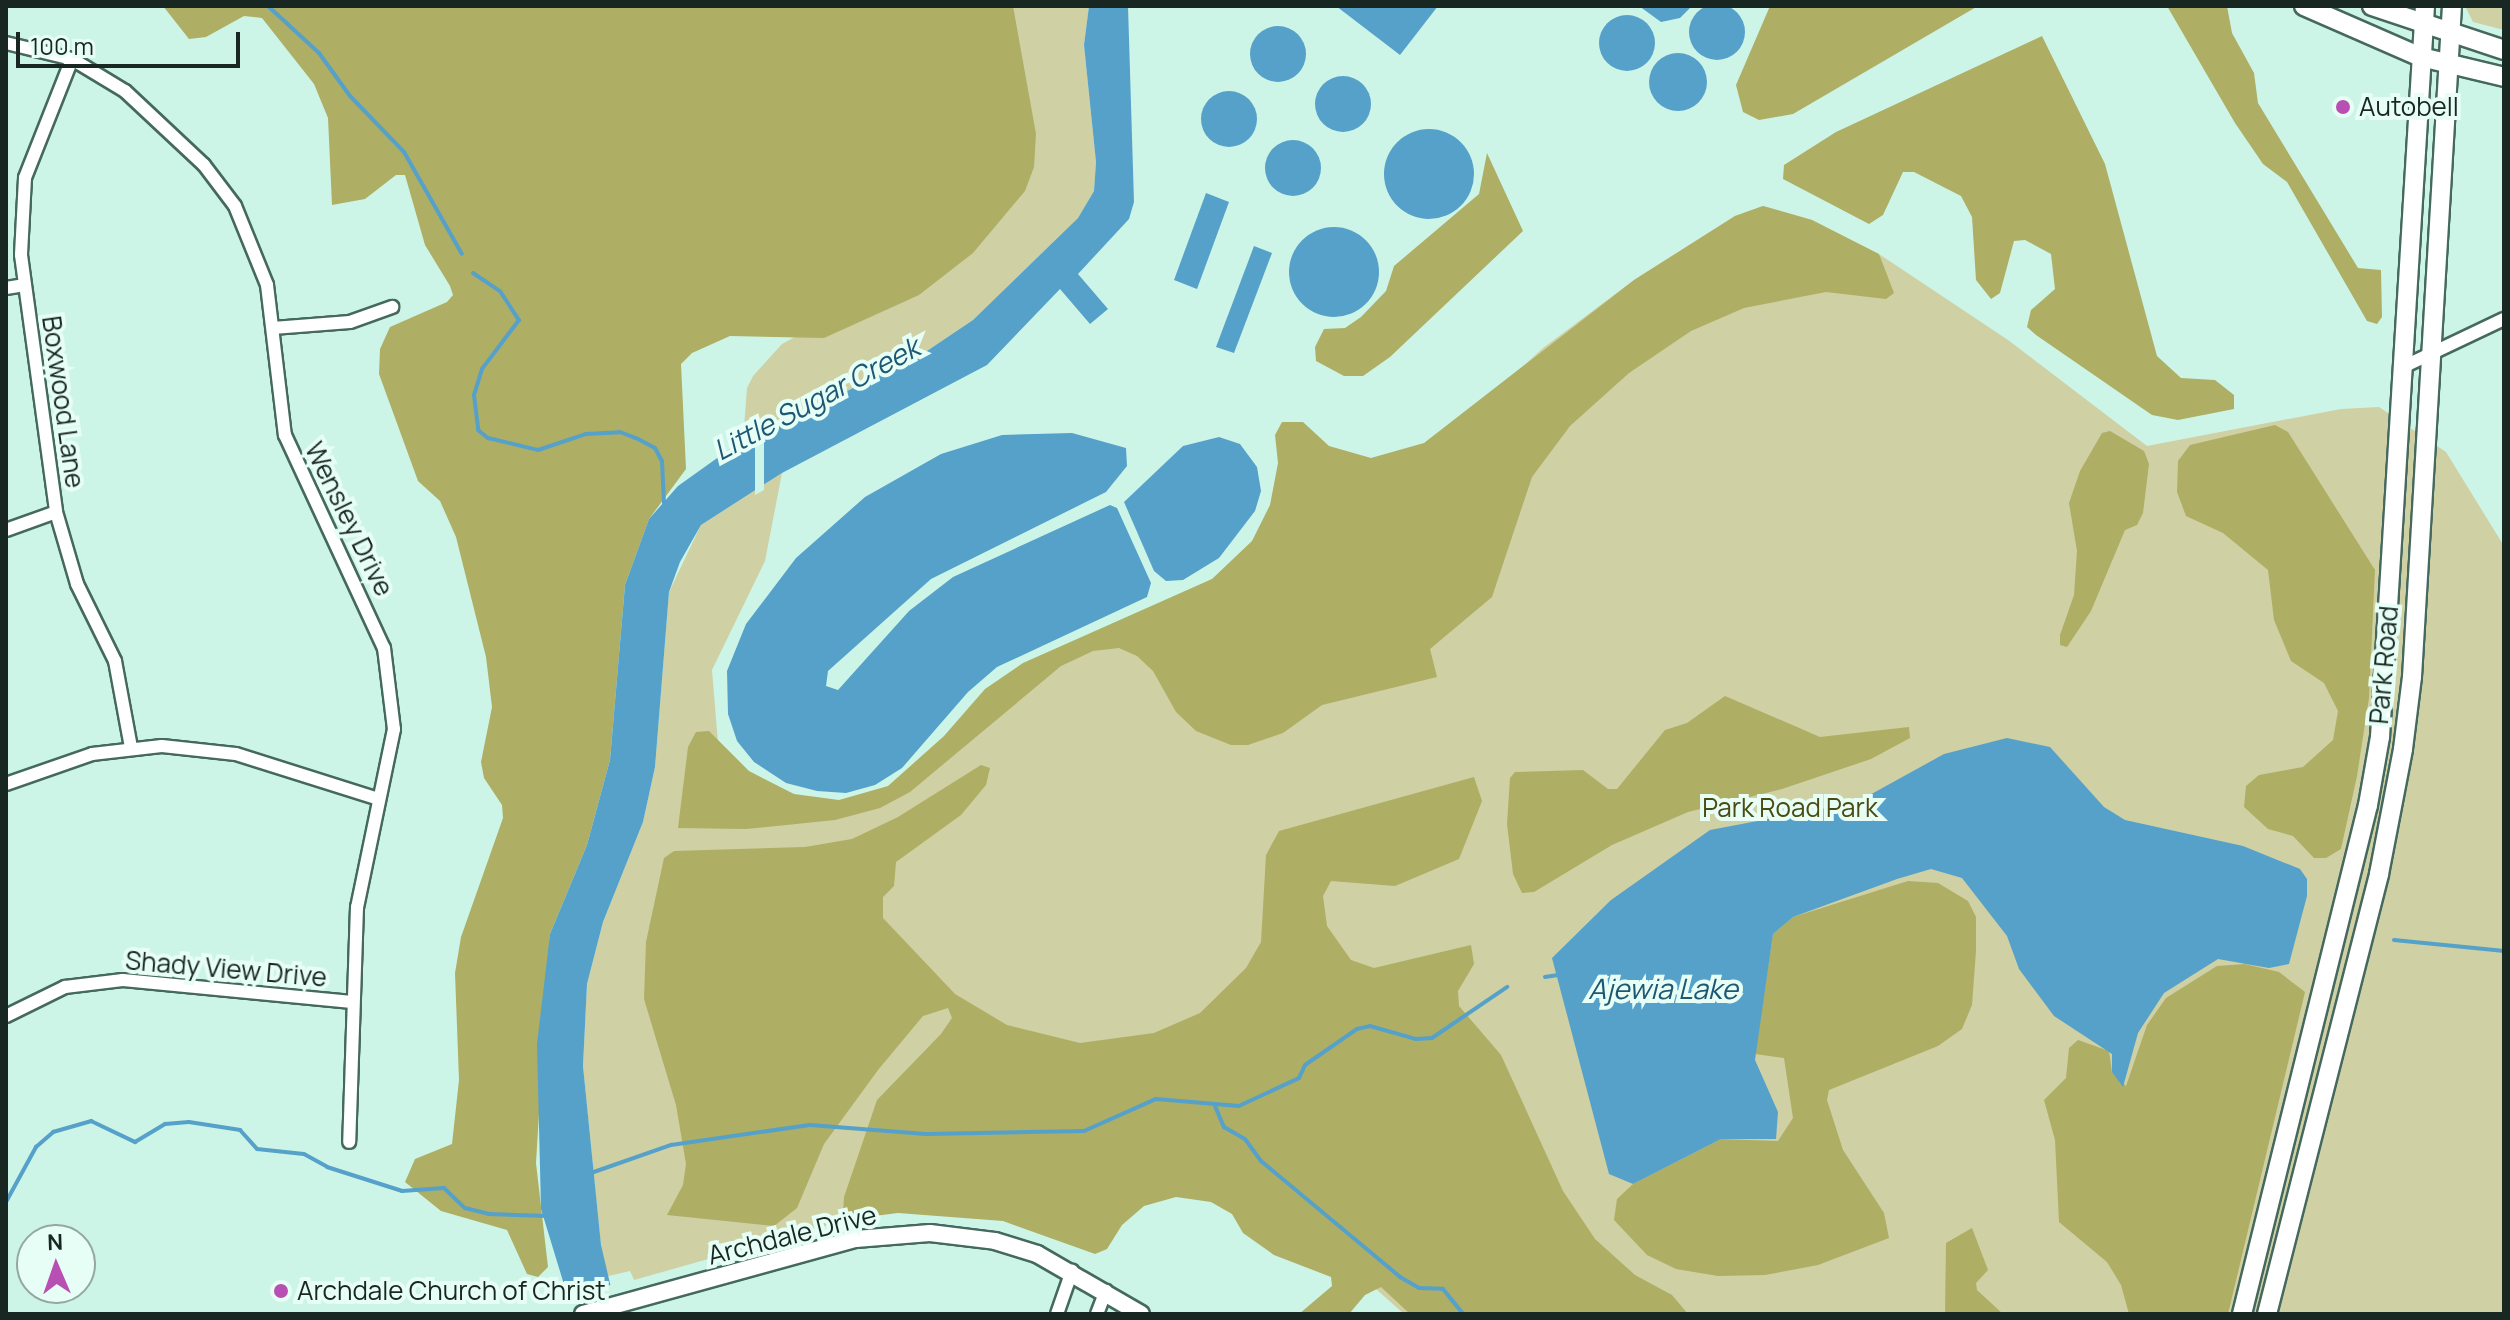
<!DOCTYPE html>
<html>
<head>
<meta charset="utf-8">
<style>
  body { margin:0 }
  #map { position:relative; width:2510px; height:1320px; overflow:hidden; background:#cdf5e7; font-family:Manrope,sans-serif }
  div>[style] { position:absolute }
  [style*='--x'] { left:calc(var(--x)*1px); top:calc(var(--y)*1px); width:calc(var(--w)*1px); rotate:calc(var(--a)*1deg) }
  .green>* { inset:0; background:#cfd0a3 }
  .forest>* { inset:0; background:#aeae65 }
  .water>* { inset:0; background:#56a1ca }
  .round { border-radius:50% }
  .pier>* { inset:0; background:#cdf5e7 }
  .stream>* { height:4px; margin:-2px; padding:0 2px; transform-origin:2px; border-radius:2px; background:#56a1ca }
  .roads { filter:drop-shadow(2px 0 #45695e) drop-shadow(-2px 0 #45695e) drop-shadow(0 2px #45695e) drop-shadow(0 -2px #45695e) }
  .minor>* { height:12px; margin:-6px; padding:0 6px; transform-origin:6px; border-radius:6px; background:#fff }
  .tertiary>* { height:16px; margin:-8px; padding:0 8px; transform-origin:8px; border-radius:8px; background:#fff }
  .secondary>* { height:18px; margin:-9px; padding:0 9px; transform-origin:9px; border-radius:9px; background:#fff }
  .dots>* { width:22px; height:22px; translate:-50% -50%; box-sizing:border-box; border:4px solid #e6fef5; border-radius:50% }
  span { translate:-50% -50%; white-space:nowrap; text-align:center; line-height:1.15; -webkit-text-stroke:8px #e6fef5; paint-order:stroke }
  .poi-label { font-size:26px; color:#182722 }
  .left { translate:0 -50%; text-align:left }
  .street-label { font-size:26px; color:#182722 }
  .park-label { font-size:26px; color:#4b4a11 }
  .water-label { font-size:28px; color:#1e5774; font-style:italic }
  .frame { position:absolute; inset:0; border:8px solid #182722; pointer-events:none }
  .north { position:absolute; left:16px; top:1224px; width:80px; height:80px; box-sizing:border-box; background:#e6fef5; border:2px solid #94a8a1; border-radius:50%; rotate:358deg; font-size:22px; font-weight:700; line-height:32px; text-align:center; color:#182722 }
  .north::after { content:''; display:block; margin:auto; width:28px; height:36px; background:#b84fb2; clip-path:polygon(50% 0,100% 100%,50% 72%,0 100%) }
  .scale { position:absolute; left:16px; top:32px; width:224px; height:36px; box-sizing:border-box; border:4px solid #182722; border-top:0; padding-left:10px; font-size:24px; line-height:28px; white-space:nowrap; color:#182722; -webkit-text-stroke:6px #e6fef5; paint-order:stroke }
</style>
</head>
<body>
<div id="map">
  <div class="green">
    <i style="clip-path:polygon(1002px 6px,1089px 6px,1084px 45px,1096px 162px,1094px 191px,1078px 218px,973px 320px,921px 355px,743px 441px,747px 388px,753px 376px,782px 344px,811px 328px)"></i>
    <i style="clip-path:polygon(2465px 6px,2504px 6px,2504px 30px,2473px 22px)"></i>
    <i style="clip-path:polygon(1763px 206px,1812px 220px,1882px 256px,2008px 340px,2147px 446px,2341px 409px,2379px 407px,2446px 452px,2504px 546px,2504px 1314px,1404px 1314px,1182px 1116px,872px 1126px,850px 1219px,634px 1280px,630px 1271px,604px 1277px,583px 1066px,587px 984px,603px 922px,643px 822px,655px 767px,669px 592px,701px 525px,782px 473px,765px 561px,712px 670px,720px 767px,759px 790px,868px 808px,1042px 671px,1282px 541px,1437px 444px,1543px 348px,1634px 280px,1735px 216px)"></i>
  </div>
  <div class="forest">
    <i style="clip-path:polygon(163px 6px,1013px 6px,1036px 134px,1034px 167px,1025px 191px,973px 253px,919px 295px,824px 338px,730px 336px,692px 353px,681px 364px,686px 469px,649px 519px,625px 585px,610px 760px,587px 845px,550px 934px,536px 1163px,548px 1267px,538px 1277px,527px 1274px,507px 1230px,441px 1211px,405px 1182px,415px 1159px,452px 1144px,459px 1080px,455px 973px,461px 937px,503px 818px,502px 805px,484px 778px,481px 762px,492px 707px,486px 657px,456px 537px,440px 501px,418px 481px,379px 374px,380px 349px,390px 327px,447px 302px,453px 295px,450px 286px,425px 245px,405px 175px,396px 175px,365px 199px,332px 205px,328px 118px,314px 84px,262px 18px,244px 16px,206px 37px,189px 39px)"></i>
    <i style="clip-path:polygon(1770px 6px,1978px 6px,1793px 114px,1759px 120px,1743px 112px,1736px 85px)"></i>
    <i style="clip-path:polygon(2167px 6px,2227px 6px,2232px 33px,2254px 73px,2258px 103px,2358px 268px,2381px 270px,2382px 317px,2377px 324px,2367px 321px,2287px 182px,2263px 164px,2235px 123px)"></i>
    <i style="clip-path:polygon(2042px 36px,2105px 164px,2157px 356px,2181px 378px,2215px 380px,2234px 395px,2234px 409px,2178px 420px,2152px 415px,2036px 335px,2027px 327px,2031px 310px,2055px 289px,2051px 254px,2025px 240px,2014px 241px,2000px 293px,1991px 299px,1976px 280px,1972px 217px,1961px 196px,1914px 172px,1903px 172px,1883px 215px,1869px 224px,1783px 179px,1784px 165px,1836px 132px)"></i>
    <i style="clip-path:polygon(1487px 153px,1523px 231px,1390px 357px,1363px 376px,1344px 376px,1316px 361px,1315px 347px,1324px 329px,1345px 328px,1361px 317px,1386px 291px,1394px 266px,1479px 194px)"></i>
    <i style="clip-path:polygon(1763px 206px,1812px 220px,1879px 254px,1894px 293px,1886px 299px,1826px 292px,1744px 308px,1691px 331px,1629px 373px,1570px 426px,1532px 477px,1492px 597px,1430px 649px,1437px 677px,1322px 705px,1283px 733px,1248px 745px,1231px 745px,1196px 731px,1176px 712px,1153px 671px,1137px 656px,1119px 648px,1093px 651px,1061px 666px,910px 792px,880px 808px,835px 820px,746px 829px,678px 828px,688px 747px,696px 732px,709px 731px,749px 771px,794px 794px,839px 800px,888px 786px,944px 736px,985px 689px,1023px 663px,1212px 579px,1252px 541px,1270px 505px,1278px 463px,1275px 435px,1282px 422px,1303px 422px,1329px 446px,1371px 458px,1424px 443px,1634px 280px,1735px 216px)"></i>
    <i style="clip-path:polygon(2275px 425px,2288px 432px,2375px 570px,2369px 698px,2357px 776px,2341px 849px,2326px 858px,2314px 858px,2293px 836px,2268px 829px,2244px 807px,2246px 786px,2259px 775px,2303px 767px,2333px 740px,2338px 711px,2324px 683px,2291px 661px,2274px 620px,2268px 570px,2223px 533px,2186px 516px,2177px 492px,2178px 461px,2190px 445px)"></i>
    <i style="clip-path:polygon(2110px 431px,2144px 451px,2149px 464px,2143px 513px,2137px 525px,2125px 530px,2091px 611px,2067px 647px,2060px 645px,2060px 635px,2074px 595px,2077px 551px,2069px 503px,2080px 471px,2102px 433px)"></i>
    <i style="clip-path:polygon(1725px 696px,1820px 737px,1909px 727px,1910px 738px,1871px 759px,1782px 789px,1688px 812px,1612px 845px,1534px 892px,1522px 893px,1513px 874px,1507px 824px,1510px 778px,1515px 772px,1583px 770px,1608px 789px,1617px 789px,1665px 730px,1687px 723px)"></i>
    <i style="clip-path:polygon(981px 765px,990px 768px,986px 785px,961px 815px,896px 862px,894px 886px,883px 897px,883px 918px,955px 994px,1007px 1025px,1080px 1043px,1154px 1033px,1200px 1013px,1246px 968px,1261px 942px,1266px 855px,1279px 831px,1474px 777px,1482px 801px,1459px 859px,1395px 886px,1331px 881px,1323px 896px,1327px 926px,1351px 960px,1374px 968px,1471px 945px,1474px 964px,1458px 991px,1459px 1006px,1501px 1055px,1563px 1191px,1595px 1239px,1635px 1275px,1672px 1295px,1688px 1314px,1410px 1314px,1381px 1287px,1365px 1295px,1349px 1314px,1299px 1314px,1332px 1286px,1331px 1277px,1274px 1255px,1243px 1233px,1232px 1214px,1211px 1202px,1176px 1197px,1144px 1206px,1122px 1225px,1107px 1249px,1095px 1254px,1003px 1221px,898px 1213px,850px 1219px,843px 1213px,844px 1197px,877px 1100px,941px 1034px,952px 1018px,948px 1008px,923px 1016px,878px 1070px,824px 1144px,797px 1208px,774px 1226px,667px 1215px,683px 1185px,686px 1164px,676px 1105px,644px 999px,646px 942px,664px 858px,674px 851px,805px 847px,852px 839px,898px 817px)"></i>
    <i style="clip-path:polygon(1908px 881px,1938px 883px,1968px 901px,1976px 917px,1976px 951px,1972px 1005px,1962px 1029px,1938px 1046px,1829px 1090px,1827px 1100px,1843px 1150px,1884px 1213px,1889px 1238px,1818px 1265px,1765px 1275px,1718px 1276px,1676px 1269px,1647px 1255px,1614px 1220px,1617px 1199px,1633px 1184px,1721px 1139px,1778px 1141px,1793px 1118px,1784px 1058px,1755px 1054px,1773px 934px,1793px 917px)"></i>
    <i style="clip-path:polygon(2245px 964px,2279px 972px,2305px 992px,2228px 1314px,2129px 1314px,2121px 1285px,2107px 1262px,2059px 1222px,2055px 1140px,2044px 1100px,2066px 1078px,2069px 1048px,2078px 1040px,2109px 1051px,2112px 1072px,2126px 1086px,2147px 1025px,2166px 998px,2217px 966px)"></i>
    <i style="clip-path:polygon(1972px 1228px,1988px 1270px,1976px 1283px,1977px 1290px,2003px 1314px,1945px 1314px,1946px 1243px)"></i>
  </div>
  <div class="water">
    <i class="round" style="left:1689px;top:4px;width:56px;height:56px"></i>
    <i style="clip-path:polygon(1089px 6px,1128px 6px,1134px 202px,1129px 219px,1078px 274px,1108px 309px,1090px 324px,1060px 289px,987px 365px,782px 473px,701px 525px,680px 562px,669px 592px,655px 767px,643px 822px,603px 922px,587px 984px,583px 1066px,601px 1245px,612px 1292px,573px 1314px,541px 1209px,537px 1044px,550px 934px,587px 845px,610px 760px,625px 585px,649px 519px,678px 486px,734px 446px,921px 355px,973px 320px,1078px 218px,1094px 191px,1096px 162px,1084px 45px)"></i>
    <i style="clip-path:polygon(1336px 6px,1438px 6px,1400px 55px)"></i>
    <i style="clip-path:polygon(1639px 6px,1692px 6px,1680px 18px,1661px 22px)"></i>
    <i class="round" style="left:1599px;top:15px;width:56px;height:56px"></i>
    <i class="round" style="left:1250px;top:26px;width:56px;height:56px"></i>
    <i class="round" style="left:1649px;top:53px;width:58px;height:58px"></i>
    <i class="round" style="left:1315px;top:76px;width:56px;height:56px"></i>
    <i class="round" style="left:1201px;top:91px;width:56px;height:56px"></i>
    <i class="round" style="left:1384px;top:129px;width:90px;height:90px"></i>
    <i class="round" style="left:1265px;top:140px;width:56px;height:56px"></i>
    <i style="clip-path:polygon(1206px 193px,1229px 202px,1197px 289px,1174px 280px)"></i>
    <i class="round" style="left:1289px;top:227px;width:90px;height:90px"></i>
    <i style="clip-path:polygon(1254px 246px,1272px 253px,1234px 353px,1216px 347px)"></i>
    <i style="clip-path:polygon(1072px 433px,1126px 448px,1127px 466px,1106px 492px,931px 579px,828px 671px,826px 686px,838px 690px,909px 611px,953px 577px,1110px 505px,1117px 508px,1151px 583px,1147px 597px,997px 667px,968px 692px,902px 768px,875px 785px,846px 793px,817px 791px,786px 783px,754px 762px,737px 741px,728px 714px,727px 671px,746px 624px,796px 558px,865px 497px,941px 454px,1002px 435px)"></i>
    <i style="clip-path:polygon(1219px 437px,1240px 444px,1257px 467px,1261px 491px,1255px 511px,1219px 558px,1183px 580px,1166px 581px,1154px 571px,1124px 502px,1183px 446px)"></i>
    <i style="clip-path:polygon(2007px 738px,2050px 747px,2104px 807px,2125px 820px,2243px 846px,2300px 869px,2307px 879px,2307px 896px,2289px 964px,2269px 968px,2218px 959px,2164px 993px,2138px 1033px,2123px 1087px,2112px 1072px,2112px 1054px,2054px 1016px,2019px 969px,2007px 936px,1962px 878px,1931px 869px,1897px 879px,1793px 917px,1773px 934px,1755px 1060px,1778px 1112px,1776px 1139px,1721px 1139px,1633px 1184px,1609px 1174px,1552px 958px,1611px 900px,1710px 830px,1857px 802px,1944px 754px)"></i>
  </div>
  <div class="pier">
    <i style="clip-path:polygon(764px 424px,764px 490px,755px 495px,755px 430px)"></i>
    <i style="clip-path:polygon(614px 1284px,626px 1314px,568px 1314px,563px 1298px)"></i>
  </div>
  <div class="stream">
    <i style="--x:268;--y:6;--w:69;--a:42.7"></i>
    <i style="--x:319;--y:53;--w:53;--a:54.2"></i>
    <i style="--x:350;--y:96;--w:78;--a:46"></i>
    <i style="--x:404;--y:152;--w:117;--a:60.4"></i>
    <i style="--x:473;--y:273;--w:32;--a:34"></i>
    <i style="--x:500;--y:291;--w:35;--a:57"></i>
    <i style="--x:519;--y:320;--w:61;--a:127.1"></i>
    <i style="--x:482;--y:369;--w:27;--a:107"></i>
    <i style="--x:474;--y:395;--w:35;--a:83"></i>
    <i style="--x:478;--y:430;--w:13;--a:39"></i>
    <i style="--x:488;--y:438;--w:51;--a:13.5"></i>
    <i style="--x:538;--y:450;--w:51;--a:-18.4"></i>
    <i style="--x:586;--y:434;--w:34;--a:-3"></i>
    <i style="--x:620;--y:432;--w:17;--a:21"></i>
    <i style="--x:636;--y:438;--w:21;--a:28"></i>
    <i style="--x:655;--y:448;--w:15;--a:62"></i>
    <i style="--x:662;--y:461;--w:42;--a:87.3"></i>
    <i style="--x:2394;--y:940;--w:111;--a:5.7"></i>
    <i style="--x:1545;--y:977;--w:13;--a:-9"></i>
    <i style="--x:1215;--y:1106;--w:23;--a:67"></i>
    <i style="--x:1224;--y:1127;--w:24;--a:30"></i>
    <i style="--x:1245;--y:1139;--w:27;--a:54"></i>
    <i style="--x:1261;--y:1161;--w:181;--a:39.8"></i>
    <i style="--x:1400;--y:1277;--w:22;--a:30"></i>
    <i style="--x:1419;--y:1288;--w:24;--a:2"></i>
    <i style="--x:1443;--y:1289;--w:32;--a:51"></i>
    <i style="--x:591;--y:1173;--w:85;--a:-19.3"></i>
    <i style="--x:671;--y:1145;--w:140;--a:-8.2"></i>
    <i style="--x:810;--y:1125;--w:116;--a:4.4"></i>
    <i style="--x:926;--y:1134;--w:158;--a:-1.1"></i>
    <i style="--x:1084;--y:1131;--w:79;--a:-24"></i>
    <i style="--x:1156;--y:1099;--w:83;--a:4.8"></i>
    <i style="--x:1239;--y:1106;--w:66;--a:-25"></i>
    <i style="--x:1299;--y:1078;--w:14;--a:-65"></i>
    <i style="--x:1305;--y:1065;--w:63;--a:-34.7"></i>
    <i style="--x:1357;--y:1029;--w:13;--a:-13"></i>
    <i style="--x:1370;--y:1026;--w:48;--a:15.8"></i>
    <i style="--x:1416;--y:1039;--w:16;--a:-4"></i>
    <i style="--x:1432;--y:1038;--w:91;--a:-34.2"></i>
    <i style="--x:6;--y:1202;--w:63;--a:-61.4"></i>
    <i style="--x:36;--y:1147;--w:23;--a:-41"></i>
    <i style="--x:53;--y:1132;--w:40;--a:-16"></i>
    <i style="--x:91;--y:1121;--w:49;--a:25.5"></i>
    <i style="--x:135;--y:1142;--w:35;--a:-31"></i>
    <i style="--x:165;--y:1124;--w:24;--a:-5"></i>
    <i style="--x:189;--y:1122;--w:52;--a:8.9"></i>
    <i style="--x:240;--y:1130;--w:25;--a:48"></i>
    <i style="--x:257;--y:1149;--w:47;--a:6.1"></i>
    <i style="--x:304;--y:1154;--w:26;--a:29"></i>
    <i style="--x:327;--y:1167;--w:79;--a:17.7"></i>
    <i style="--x:402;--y:1191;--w:42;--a:-4.1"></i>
    <i style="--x:444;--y:1188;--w:29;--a:44"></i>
    <i style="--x:465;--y:1208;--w:25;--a:14"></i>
    <i style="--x:489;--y:1214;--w:59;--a:1.9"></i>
  </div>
  <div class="roads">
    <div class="minor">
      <i style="--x:6;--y:43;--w:68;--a:13.6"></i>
      <i style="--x:72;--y:59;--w:62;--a:31.1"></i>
      <i style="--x:125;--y:91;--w:108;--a:43.1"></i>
      <i style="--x:204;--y:165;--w:51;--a:52.9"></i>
      <i style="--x:235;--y:206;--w:85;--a:67.9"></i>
      <i style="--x:267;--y:285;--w:151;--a:83.2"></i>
      <i style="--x:285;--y:435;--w:235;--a:65.1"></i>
      <i style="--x:384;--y:648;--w:82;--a:83"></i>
      <i style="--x:394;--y:729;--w:182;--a:101.7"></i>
      <i style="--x:357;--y:907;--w:235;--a:91.9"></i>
      <i style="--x:72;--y:59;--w:128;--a:111.6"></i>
      <i style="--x:25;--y:178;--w:77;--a:93"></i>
      <i style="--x:21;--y:255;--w:259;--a:82.2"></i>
      <i style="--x:56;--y:512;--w:75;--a:73.7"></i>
      <i style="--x:77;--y:584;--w:86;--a:63.7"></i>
      <i style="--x:115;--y:661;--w:87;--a:79.5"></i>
      <i style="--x:6;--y:288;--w:19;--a:-9"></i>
      <i style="--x:273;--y:328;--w:77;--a:-4.5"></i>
      <i style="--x:350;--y:322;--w:45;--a:-19.7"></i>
      <i style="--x:2407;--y:365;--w:107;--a:-25.4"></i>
      <i style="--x:6;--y:530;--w:53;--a:-19.8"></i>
      <i style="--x:6;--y:784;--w:91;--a:-19.2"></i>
      <i style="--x:92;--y:754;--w:70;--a:-6.5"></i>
      <i style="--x:162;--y:746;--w:74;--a:6.2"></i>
      <i style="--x:236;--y:754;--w:150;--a:17.5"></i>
      <i style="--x:6;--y:1016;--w:66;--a:-26.2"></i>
      <i style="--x:65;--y:987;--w:58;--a:-6.9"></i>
      <i style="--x:123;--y:980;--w:230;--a:5.5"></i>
      <i style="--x:1057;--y:1314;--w:46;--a:-70.8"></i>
      <i style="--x:1097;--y:1314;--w:25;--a:-69"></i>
    </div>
    <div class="tertiary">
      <i style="--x:583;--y:1314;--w:283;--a:-15.4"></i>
      <i style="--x:856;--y:1239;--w:74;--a:-4.6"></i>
      <i style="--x:930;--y:1233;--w:65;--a:7"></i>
      <i style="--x:995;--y:1241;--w:44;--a:17.2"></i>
      <i style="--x:1037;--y:1254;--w:120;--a:30"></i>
    </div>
    <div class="secondary">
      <i style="--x:2304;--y:6;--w:128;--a:23.6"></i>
      <i style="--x:2421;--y:57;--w:85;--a:13.5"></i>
      <i style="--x:2372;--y:6;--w:139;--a:18.4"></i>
      <i style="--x:2242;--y:1314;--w:524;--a:-76.1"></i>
      <i style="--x:2368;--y:805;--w:69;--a:-80"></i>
      <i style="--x:2380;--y:737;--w:732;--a:-86.48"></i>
      <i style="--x:2267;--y:1314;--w:454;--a:-75.7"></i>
      <i style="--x:2379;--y:874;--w:127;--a:-79.1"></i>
      <i style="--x:2403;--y:749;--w:73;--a:-82.9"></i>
      <i style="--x:2412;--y:677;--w:672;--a:-86.59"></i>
    </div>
  </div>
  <div class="dots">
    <i style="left:2343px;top:107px;background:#b84fb2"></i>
    <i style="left:281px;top:1291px;background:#b84fb2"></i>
  </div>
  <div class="poi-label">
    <span class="left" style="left:2359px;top:107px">Autobell</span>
    <span class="left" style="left:297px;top:1291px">Archdale Church of Christ</span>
  </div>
  <div class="street-label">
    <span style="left:63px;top:402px;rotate:82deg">Boxwood Lane</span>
    <span style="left:349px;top:519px;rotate:64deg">Wensley Drive</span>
    <span style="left:2384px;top:665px;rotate:-85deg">Park Road</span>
    <span style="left:226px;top:969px;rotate:5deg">Shady View Drive</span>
    <span style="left:792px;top:1235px;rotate:-14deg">Archdale Drive</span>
  </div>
  <div class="park-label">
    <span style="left:1790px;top:808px">Park Road Park</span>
  </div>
  <div class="water-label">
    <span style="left:816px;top:398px;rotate:-28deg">Little Sugar Creek</span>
    <span style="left:1663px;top:988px">Ajewia Lake</span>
  </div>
  <div class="frame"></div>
  <div class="north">N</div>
  <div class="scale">100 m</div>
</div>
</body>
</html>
